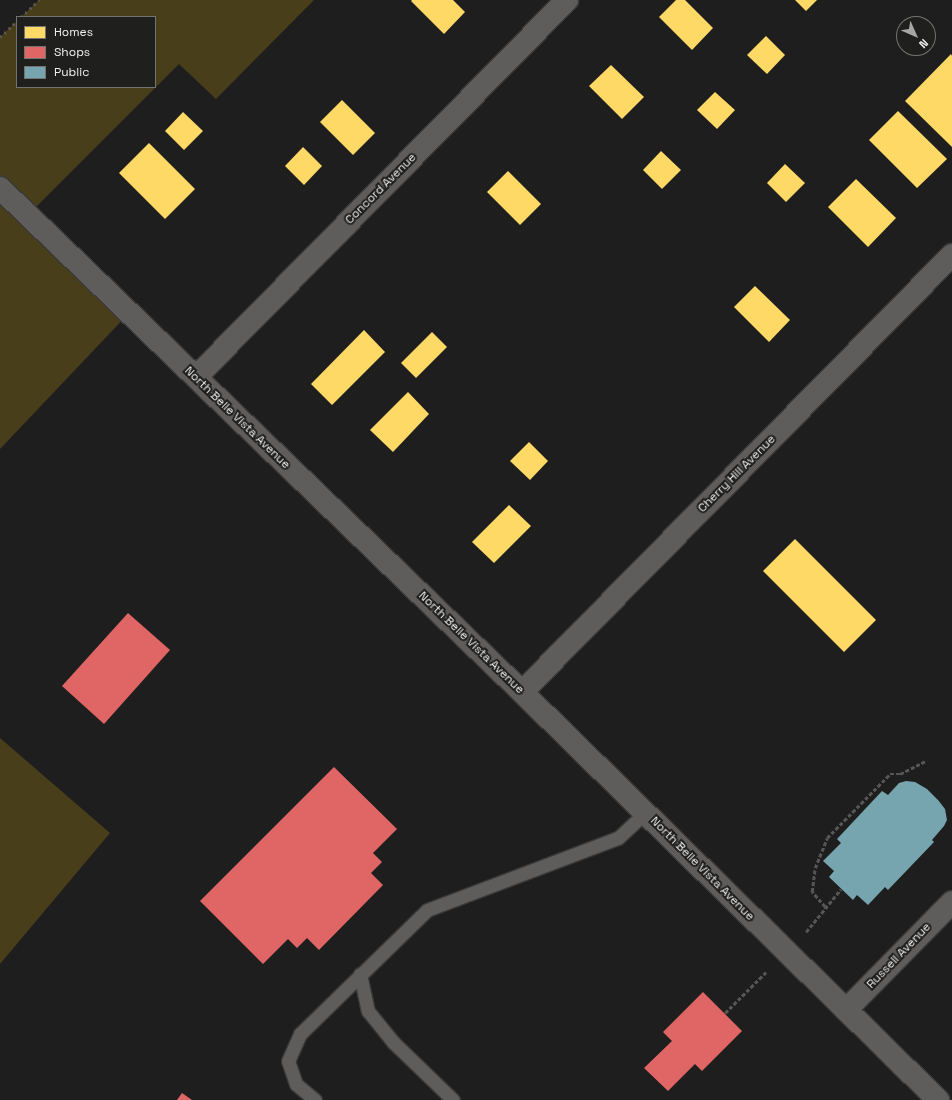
<!DOCTYPE html>
<html>
<head>
<meta charset="utf-8">
<style>
  body { margin:0 }
  #map { position:relative; width:952px; height:1100px; overflow:hidden; background:#1e1e1e; font-family:"Space Grotesk",sans-serif }
  div>[style] { position:absolute }
  [style*='--x'] { left:calc(var(--x)*1px); top:calc(var(--y)*1px); width:calc(var(--w)*1px); rotate:calc(var(--a)*1deg) }
  .green>* { inset:0; background:#493e1a }
  .homes>* { inset:0; background:#ffd966 }
  .shops>* { inset:0; background:#e06666 }
  .public>* { inset:0; background:#76a5af }
  .path>* { height:2.5px; margin-top:-1.25px; transform-origin:0; background:repeating-linear-gradient(90deg,#575655 0 4px,transparent 0 6px) }
  .roads { filter:drop-shadow(1px 0 #3a3a3a) drop-shadow(-1px 0 #3a3a3a) drop-shadow(0 1px #3a3a3a) drop-shadow(0 -1px #3a3a3a) }
  .service>* { height:13px; margin:-6.5px; padding:0 6.5px; transform-origin:6.5px; border-radius:6.5px; background:#5e5d5c }
  .minor>* { height:22px; margin:-11px; padding:0 11px; transform-origin:11px; border-radius:11px; background:#5e5d5c }
  .tertiary>* { height:22px; margin:-11px; padding:0 11px; transform-origin:11px; border-radius:11px; background:#5e5d5c }
  .rail>* { height:3px; margin-top:-1.5px; transform-origin:0; background:repeating-linear-gradient(90deg,#5a5a59 0 2px,transparent 0 6px) }
  span { translate:-50% -50%; white-space:nowrap; text-align:center; line-height:1.15; -webkit-text-stroke:4px #1f1f1d; paint-order:stroke }
  .street-label { font-size:12px; color:#f0f0ee }
  .legend { position:absolute; left:16px; top:16px; width:140px; height:72px; box-sizing:border-box; background:#1f1f1d; border:1px solid #737371; margin:0; padding:5px 7px; list-style:none; font-size:12px; color:#f0f0ee }
  .legend li { display:flex; align-items:center; gap:8px; height:20px }
  .legend b { width:20px; border:1px solid #737371 }
  .north { position:absolute; left:896px; top:16px; width:40px; height:40px; box-sizing:border-box; background:#1f1f1d; border:1px solid #737371; border-radius:50%; rotate:135deg; font-size:11px; font-weight:700; line-height:16px; text-align:center; color:#f0f0ee }
  .north::after { content:''; display:block; margin:auto; width:14px; height:18px; background:#a6a6a5; clip-path:polygon(50% 0,100% 100%,50% 72%,0 100%) }
</style>
</head>
<body>
<div id="map">
  <div class="green">
    <i style="clip-path:polygon(39px 0,314px 0,216px 99px,179px 64px,28px 215px,129px 313px,0 449px,0 37px,17px 21px,17px 87px,155px 87px,155px 17px,21px 17px)"></i>
    <i style="clip-path:polygon(0 738px,110px 833px,0 964px)"></i>
  </div>
  <div class="homes">
    <i style="clip-path:polygon(412px 0,453px 0,465px 12px,444px 34px,411px 1px)"></i>
    <i style="clip-path:polygon(676px 0,685px 0,713px 28px,692px 50px,659px 17px)"></i>
    <i style="clip-path:polygon(795px 0,817px 0,806px 11px)"></i>
    <i style="clip-path:polygon(766px 36px,785px 55px,767px 74px,747px 55px)"></i>
    <i style="clip-path:polygon(951px 54px,952px 56px,952px 147px,905px 101px)"></i>
    <i style="clip-path:polygon(611px 65px,644px 97px,622px 119px,589px 86px)"></i>
    <i style="clip-path:polygon(715px 92px,735px 110px,717px 129px,697px 110px)"></i>
    <i style="clip-path:polygon(342px 100px,375px 133px,353px 155px,320px 122px)"></i>
    <i style="clip-path:polygon(898px 111px,947px 159px,917px 188px,869px 140px)"></i>
    <i style="clip-path:polygon(183px 112px,203px 131px,184px 150px,165px 131px)"></i>
    <i style="clip-path:polygon(149px 143px,195px 189px,165px 219px,119px 173px)"></i>
    <i style="clip-path:polygon(303px 147px,322px 166px,304px 185px,285px 166px)"></i>
    <i style="clip-path:polygon(661px 151px,681px 170px,662px 189px,643px 170px)"></i>
    <i style="clip-path:polygon(785px 164px,805px 183px,786px 202px,767px 183px)"></i>
    <i style="clip-path:polygon(508px 171px,541px 204px,520px 225px,487px 192px)"></i>
    <i style="clip-path:polygon(856px 179px,896px 218px,868px 247px,828px 207px)"></i>
    <i style="clip-path:polygon(755px 286px,790px 320px,769px 342px,734px 307px)"></i>
    <i style="clip-path:polygon(364px 330px,385px 352px,332px 405px,311px 384px)"></i>
    <i style="clip-path:polygon(432px 332px,447px 347px,416px 378px,401px 363px)"></i>
    <i style="clip-path:polygon(408px 392px,429px 414px,393px 452px,370px 430px)"></i>
    <i style="clip-path:polygon(529px 442px,548px 461px,530px 480px,510px 461px)"></i>
    <i style="clip-path:polygon(509px 505px,531px 526px,494px 563px,472px 542px)"></i>
    <i style="clip-path:polygon(795px 539px,876px 620px,844px 652px,763px 571px)"></i>
  </div>
  <div class="shops">
    <i style="clip-path:polygon(128px 613px,170px 650px,104px 724px,62px 686px)"></i>
    <i style="clip-path:polygon(334px 767px,397px 829px,373px 853px,382px 862px,371px 873px,383px 885px,319px 950px,307px 938px,297px 948px,288px 939px,263px 964px,200px 901px)"></i>
    <i style="clip-path:polygon(703px 992px,742px 1031px,702px 1071px,695px 1064px,668px 1091px,644px 1068px,672px 1041px,663px 1032px)"></i>
    <i style="clip-path:polygon(182px 1093px,192px 1100px,177px 1100px)"></i>
  </div>
  <div class="public">
    <i style="clip-path:polygon(906px 781px,915px 782px,927px 789px,938px 800px,945px 809px,947px 820px,944px 826px,932px 840px,934px 842px,888px 890px,885px 887px,868px 905px,857px 895px,853px 900px,829px 877px,834px 871px,823px 861px,841px 843px,837px 839px,882px 791px,888px 795px,899px 783px)"></i>
  </div>
  <div class="path">
    <i style="--x:825;--y:907;--w:20;--a:-131"></i>
    <i style="--x:812;--y:892;--w:24;--a:-83"></i>
    <i style="--x:815;--y:868;--w:32;--a:-68"></i>
    <i style="--x:827;--y:838;--w:90;--a:-45.5"></i>
    <i style="--x:890;--y:774;--w:10;--a:0"></i>
    <i style="--x:900;--y:774;--w:30;--a:-27"></i>
    <i style="--x:806;--y:932;--w:55;--a:-50.9"></i>
    <i style="--x:725;--y:1013;--w:59;--a:-45"></i>
  </div>
  <div class="roads">
    <div class="service">
      <i style="--x:360;--y:974;--w:38;--a:78"></i>
      <i style="--x:368;--y:1011;--w:40;--a:51"></i>
      <i style="--x:393;--y:1042;--w:83;--a:44"></i>
      <i style="--x:315;--y:1100;--w:25;--a:-140"></i>
      <i style="--x:296;--y:1084;--w:24;--a:-109"></i>
      <i style="--x:288;--y:1061;--w:30;--a:-66"></i>
      <i style="--x:300;--y:1034;--w:177;--a:-44.3"></i>
      <i style="--x:427;--y:910;--w:204;--a:-20.7"></i>
      <i style="--x:618;--y:838;--w:37;--a:-43"></i>
    </div>
    <div class="minor">
      <i style="--x:196;--y:377;--w:529;--a:-45.46"></i>
      <i style="--x:522;--y:692;--w:613;--a:-45.46"></i>
      <i style="--x:846;--y:1010;--w:151;--a:-45.5"></i>
    </div>
    <div class="tertiary">
      <i style="--x:0;--y:188;--w:726;--a:43.99"></i>
      <i style="--x:522;--y:692;--w:583;--a:44.44"></i>
    </div>
  </div>
  <div class="rail">
    <i style="--x:21;--y:17;--w:25;--a:-43"></i>
    <i style="--x:0;--y:37;--w:23;--a:-43"></i>
  </div>
  <div class="street-label">
    <span style="left:381px;top:189px;rotate:-45deg">Concord Avenue</span>
    <span style="left:237px;top:418px;rotate:44deg">North Belle Vista Avenue</span>
    <span style="left:737px;top:474px;rotate:-45deg">Cherry Hill Avenue</span>
    <span style="left:471px;top:643px;rotate:44deg">North Belle Vista Avenue</span>
    <span style="left:702px;top:869px;rotate:45deg">North Belle Vista Avenue</span>
    <span style="left:899px;top:956px;rotate:-46deg">Russell Avenue</span>
  </div>
  <ul class="legend">
  <li><b style="height:11px;background:#ffd966"></b>Homes</li>
  <li><b style="height:11px;background:#e06666"></b>Shops</li>
  <li><b style="height:11px;background:#76a5af"></b>Public</li>
  </ul>
  <div class="north">N</div>
</div>
</body>
</html>
